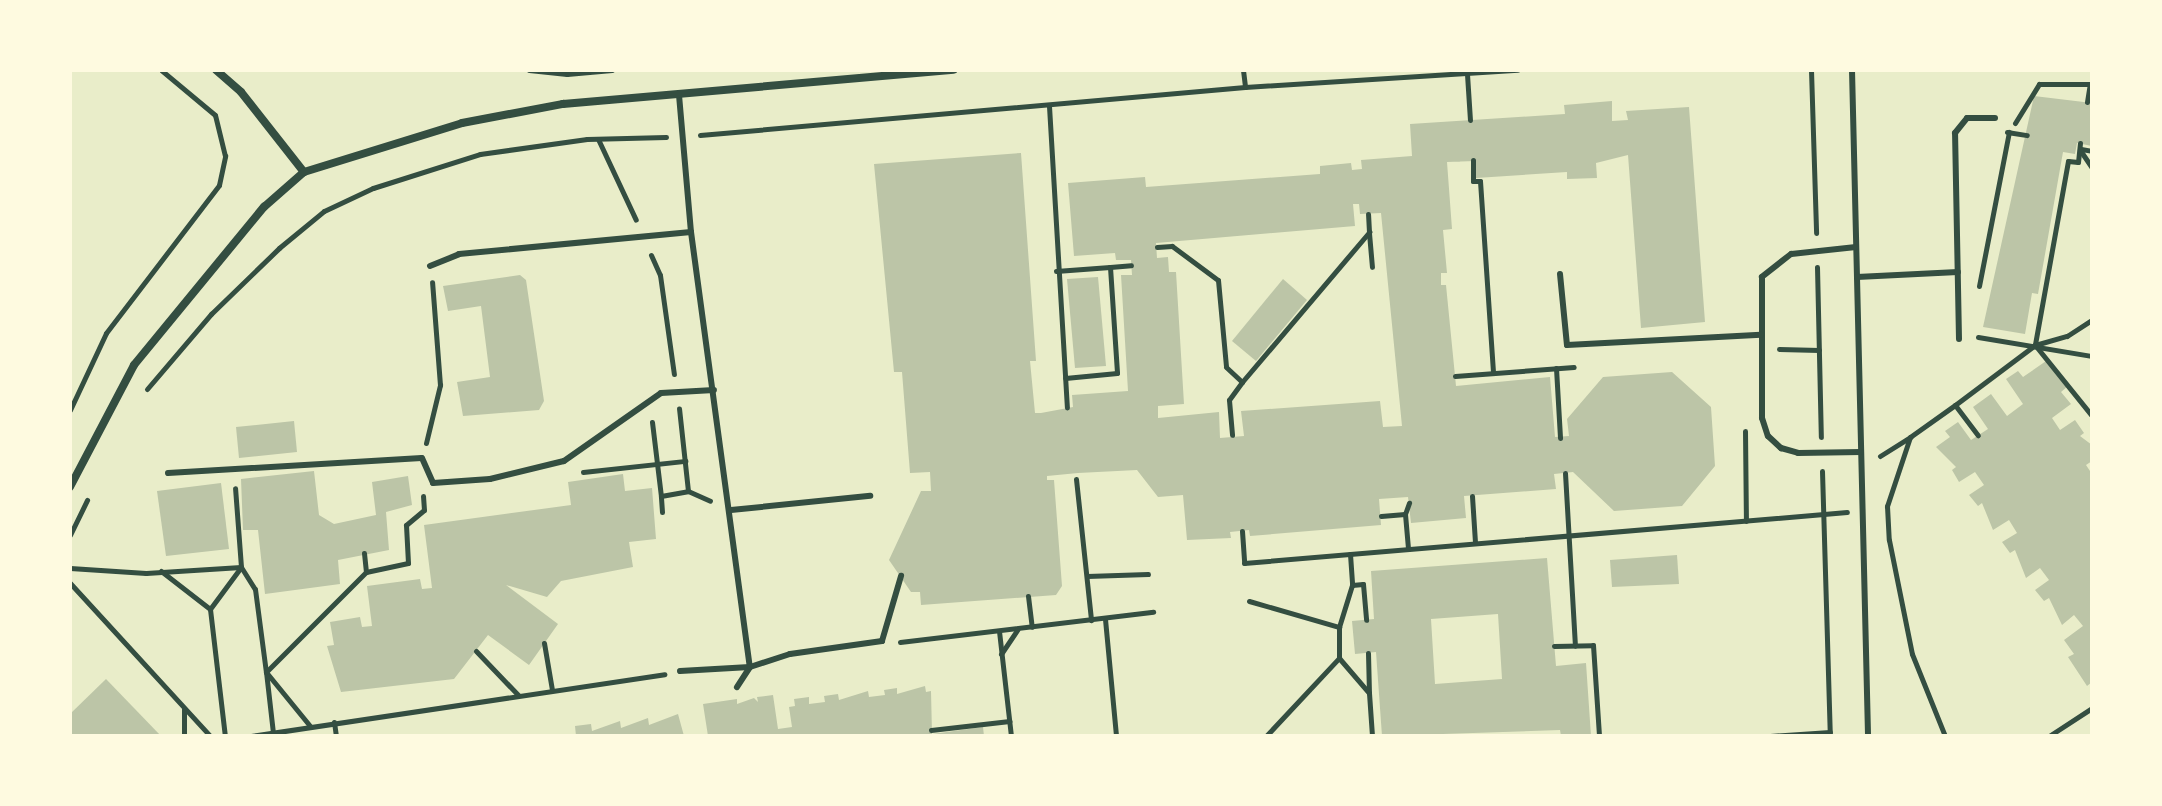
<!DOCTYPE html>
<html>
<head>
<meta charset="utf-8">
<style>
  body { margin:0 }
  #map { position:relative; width:2162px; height:806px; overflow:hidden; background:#e9edc9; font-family:Jost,sans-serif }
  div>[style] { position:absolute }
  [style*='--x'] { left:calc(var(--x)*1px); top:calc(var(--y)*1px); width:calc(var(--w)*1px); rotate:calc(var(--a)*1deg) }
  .building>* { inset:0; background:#bcc5a7 }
  .path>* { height:5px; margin:-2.5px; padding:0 2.5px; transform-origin:2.5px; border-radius:2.5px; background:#344e41 }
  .service>* { height:6px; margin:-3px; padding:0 3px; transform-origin:3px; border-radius:3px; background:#344e41 }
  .minor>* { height:8px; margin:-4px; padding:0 4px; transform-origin:4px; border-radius:4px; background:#344e41 }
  span { translate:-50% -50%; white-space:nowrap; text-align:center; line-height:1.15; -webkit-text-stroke:6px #fefae0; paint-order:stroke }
  .frame { position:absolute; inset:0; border:72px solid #fefae0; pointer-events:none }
</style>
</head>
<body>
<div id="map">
  <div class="building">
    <i style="clip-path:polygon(2034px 96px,2092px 103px,2092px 146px,2077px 143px,2075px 154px,2063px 152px,2038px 294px,2032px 293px,2025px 334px,1983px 327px)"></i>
    <i style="clip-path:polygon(evenodd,1612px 101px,1612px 121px,1628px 120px,1626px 111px,1689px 107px,1705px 322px,1641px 328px,1628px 155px,1596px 163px,1597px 178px,1567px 179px,1567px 172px,1476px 178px,1475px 161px,1447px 162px,1452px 229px,1443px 230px,1447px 273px,1441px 273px,1441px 285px,1446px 285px,1456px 386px,1550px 377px,1555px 437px,1569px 436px,1567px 419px,1603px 377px,1672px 372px,1711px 407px,1715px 466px,1682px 506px,1614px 511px,1573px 472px,1554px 474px,1556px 489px,1464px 496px,1466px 518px,1411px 523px,1408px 497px,1379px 499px,1381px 525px,1250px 536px,1249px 530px,1230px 532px,1231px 538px,1187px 540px,1183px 495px,1158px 497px,1137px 470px,1078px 473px,1047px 476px,1047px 480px,1054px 480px,1062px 586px,1056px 595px,921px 605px,920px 592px,911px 592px,889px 560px,921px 491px,931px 491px,930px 472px,910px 473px,902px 372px,894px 372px,874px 164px,1021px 153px,1036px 361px,1030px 361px,1035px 413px,1041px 413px,1073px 407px,1072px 395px,1128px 391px,1121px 275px,1132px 275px,1131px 260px,1116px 260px,1115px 253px,1074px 256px,1068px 183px,1145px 177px,1146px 187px,1320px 174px,1320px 166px,1351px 163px,1352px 170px,1362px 169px,1361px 160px,1412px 156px,1410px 124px,1565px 114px,1564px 105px,1612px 101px,1353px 204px,1359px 204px,1360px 214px,1381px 213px,1402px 426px,1383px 427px,1380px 401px,1241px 411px,1244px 436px,1220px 438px,1219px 412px,1158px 418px,1158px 406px,1184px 404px,1176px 272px,1169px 272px,1168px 257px,1157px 258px,1156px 243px,1355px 226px,1353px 204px)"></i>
    <i style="clip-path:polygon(520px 275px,526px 280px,544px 401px,539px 410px,463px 416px,457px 382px,490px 377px,481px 306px,448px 311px,443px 286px)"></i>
    <i style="clip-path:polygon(1098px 277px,1106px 366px,1075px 368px,1067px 279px)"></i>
    <i style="clip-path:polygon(1283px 279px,1307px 300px,1256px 361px,1232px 341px)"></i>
    <i style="clip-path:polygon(2049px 359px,2068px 386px,2061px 392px,2071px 404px,2052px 418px,2060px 430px,2075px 420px,2084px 433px,2080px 436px,2092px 445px,2092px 461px,2086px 465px,2092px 474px,2092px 682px,2087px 686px,2068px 657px,2074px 654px,2064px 640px,2083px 626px,2074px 615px,2062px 625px,2049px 598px,2044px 601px,2035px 590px,2049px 580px,2040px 568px,2026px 578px,2015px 550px,2010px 553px,2002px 542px,2017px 533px,2009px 520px,1993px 530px,1982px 503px,1978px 506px,1969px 495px,1984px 485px,1975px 472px,1959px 482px,1952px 470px,1956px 467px,1936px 447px,1950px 437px,1945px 431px,1958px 422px,1971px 440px,1988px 429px,1973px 407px,1991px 394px,2007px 416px,2023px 404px,2006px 379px,2018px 371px,2023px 377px)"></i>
    <i style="clip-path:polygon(294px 421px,297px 452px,239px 458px,236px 427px)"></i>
    <i style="clip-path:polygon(314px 471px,319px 515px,334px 524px,376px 515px,372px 482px,408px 476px,412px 505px,386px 512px,389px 550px,338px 560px,340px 584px,265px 594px,258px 530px,243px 530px,241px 479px)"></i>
    <i style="clip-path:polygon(623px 474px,625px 491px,652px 488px,656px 539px,629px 542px,633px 567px,561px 581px,547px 597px,506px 585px,558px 624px,529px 665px,488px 635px,454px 679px,341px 692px,327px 646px,334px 645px,330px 622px,360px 617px,362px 627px,372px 626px,367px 586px,420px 579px,422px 589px,432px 588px,424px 525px,571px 505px,568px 482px)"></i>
    <i style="clip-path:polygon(221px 483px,229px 549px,166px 556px,157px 491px)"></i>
    <i style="clip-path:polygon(1677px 555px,1679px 584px,1612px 587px,1610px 560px)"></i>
    <i style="clip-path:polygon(evenodd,1547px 558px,1556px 666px,1586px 663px,1591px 736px,1561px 736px,1560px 730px,1382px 736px,1376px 652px,1355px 654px,1352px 621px,1374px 619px,1371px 571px,1547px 558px,1498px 614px,1502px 679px,1435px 684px,1431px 619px,1498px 614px)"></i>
    <i style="clip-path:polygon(106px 679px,161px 736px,70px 736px,70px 714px)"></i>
    <i style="clip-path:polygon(925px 686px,926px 692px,931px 691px,932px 734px,983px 727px,984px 736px,708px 736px,703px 704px,737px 699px,737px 704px,754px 698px,758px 702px,757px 697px,773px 695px,778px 729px,792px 727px,789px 707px,795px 706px,794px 699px,809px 697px,809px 704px,825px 702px,824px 696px,838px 694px,839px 700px,868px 691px,869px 697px,885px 695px,884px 690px,897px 688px,897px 694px)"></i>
    <i style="clip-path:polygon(678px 714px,684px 736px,576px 736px,575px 726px,591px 724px,592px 731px,620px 721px,621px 728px,648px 718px,649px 725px)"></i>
  </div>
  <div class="path">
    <i style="--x:529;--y:70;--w:38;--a:6"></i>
    <i style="--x:567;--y:74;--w:45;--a:-5.1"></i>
    <i style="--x:1243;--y:70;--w:17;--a:83"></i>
    <i style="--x:1811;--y:70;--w:163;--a:88.2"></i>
    <i style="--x:1467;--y:74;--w:46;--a:86.3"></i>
    <i style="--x:2087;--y:102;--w:18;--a:-81"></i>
    <i style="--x:1049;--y:106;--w:302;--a:86.6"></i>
    <i style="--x:2015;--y:123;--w:46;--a:-58.4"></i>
    <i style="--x:2039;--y:84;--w:53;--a:0"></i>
    <i style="--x:2007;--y:132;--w:20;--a:9"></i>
    <i style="--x:700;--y:135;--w:547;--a:-5.03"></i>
    <i style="--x:1245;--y:87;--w:273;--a:-3.6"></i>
    <i style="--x:598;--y:139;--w:89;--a:64.9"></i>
    <i style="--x:2080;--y:143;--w:19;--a:96"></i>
    <i style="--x:2078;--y:162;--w:10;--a:-174"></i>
    <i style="--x:2068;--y:161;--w:187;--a:100.2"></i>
    <i style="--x:2035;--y:345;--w:91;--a:51.2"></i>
    <i style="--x:2081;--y:149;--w:11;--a:10"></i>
    <i style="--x:2080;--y:150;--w:22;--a:56"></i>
    <i style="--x:1473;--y:160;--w:21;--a:90"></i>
    <i style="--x:1473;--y:181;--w:7;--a:0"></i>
    <i style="--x:1480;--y:181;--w:192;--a:86.1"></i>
    <i style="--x:1369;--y:233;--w:34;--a:85"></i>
    <i style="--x:1157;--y:247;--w:15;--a:-4"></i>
    <i style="--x:1172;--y:246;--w:57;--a:36.5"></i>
    <i style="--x:1218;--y:280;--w:87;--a:84.7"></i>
    <i style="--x:1226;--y:367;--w:22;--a:43"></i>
    <i style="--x:1242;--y:382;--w:22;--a:126"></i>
    <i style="--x:1229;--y:400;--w:35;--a:85"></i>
    <i style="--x:651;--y:255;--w:22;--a:66"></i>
    <i style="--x:660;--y:275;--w:100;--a:82"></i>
    <i style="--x:1110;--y:267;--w:21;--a:-5"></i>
    <i style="--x:1817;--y:267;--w:170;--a:88.7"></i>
    <i style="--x:1056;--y:271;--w:54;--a:-4.2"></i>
    <i style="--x:1110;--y:267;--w:106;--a:86.2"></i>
    <i style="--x:1117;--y:373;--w:52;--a:174.5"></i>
    <i style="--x:1979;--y:286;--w:157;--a:-79"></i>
    <i style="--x:1978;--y:337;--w:116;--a:9.5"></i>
    <i style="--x:1779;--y:349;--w:40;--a:1.4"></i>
    <i style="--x:1556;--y:368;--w:70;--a:86.7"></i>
    <i style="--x:1455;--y:376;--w:119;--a:-4.3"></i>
    <i style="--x:1242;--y:382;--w:197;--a:-49.7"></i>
    <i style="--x:1369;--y:232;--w:18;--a:-93"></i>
    <i style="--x:147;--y:389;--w:99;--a:-49.5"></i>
    <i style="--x:211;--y:314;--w:95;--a:-44.1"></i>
    <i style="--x:279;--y:248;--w:58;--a:-39.4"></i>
    <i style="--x:324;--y:211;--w:54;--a:-25.1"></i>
    <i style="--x:373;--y:188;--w:112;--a:-17.6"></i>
    <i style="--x:480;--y:154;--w:108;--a:-8"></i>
    <i style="--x:587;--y:139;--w:79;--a:-1.5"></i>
    <i style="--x:1955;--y:405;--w:100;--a:-36.9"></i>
    <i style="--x:2035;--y:345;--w:33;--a:-16"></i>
    <i style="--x:2067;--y:336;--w:30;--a:-33"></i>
    <i style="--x:70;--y:410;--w:85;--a:-64.9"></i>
    <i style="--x:106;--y:333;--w:186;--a:-52.6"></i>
    <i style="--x:219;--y:185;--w:30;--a:-78"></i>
    <i style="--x:225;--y:156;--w:42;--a:-103.7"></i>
    <i style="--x:215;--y:115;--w:70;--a:-140.2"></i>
    <i style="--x:652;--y:422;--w:75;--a:83.1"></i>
    <i style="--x:1745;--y:431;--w:90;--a:89.4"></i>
    <i style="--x:1910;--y:437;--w:55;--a:-35.4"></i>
    <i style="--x:1955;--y:405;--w:38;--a:53"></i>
    <i style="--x:426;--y:443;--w:60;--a:-76.4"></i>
    <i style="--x:440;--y:385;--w:103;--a:-94.4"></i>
    <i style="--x:1880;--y:456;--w:36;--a:-32"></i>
    <i style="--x:1910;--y:437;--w:73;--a:108.4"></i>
    <i style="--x:1887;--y:506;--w:34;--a:87"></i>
    <i style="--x:1889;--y:540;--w:116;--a:78.6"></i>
    <i style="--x:1912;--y:654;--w:88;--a:68.1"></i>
    <i style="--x:1822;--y:471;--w:265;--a:88.3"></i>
    <i style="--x:583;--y:472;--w:103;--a:-6.2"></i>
    <i style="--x:1565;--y:473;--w:173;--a:86.7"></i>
    <i style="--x:1076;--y:479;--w:142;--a:83.9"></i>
    <i style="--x:688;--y:491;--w:24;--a:24"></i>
    <i style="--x:1472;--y:496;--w:47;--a:86.3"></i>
    <i style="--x:662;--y:512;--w:16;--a:-94"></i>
    <i style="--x:661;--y:496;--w:27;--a:-10"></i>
    <i style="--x:688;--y:491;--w:83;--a:-96.2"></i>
    <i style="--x:1405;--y:514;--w:12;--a:-70"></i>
    <i style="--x:1381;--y:516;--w:24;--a:-5"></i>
    <i style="--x:1405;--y:514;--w:35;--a:85"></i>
    <i style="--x:1242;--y:531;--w:32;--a:86"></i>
    <i style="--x:1244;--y:563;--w:605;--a:-4.83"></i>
    <i style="--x:70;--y:535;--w:39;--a:-64"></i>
    <i style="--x:364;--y:553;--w:19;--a:84"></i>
    <i style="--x:1350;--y:554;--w:31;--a:86"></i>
    <i style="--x:1352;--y:585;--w:44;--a:107.2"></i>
    <i style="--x:1339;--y:627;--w:31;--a:90"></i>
    <i style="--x:1339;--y:658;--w:46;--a:49.4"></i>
    <i style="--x:1369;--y:693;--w:43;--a:86"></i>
    <i style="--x:70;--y:568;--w:76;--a:3.8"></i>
    <i style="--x:146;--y:573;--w:95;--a:-3.6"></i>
    <i style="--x:241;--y:567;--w:26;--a:58"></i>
    <i style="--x:255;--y:589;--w:84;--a:82.5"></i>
    <i style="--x:266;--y:672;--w:70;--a:50.8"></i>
    <i style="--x:161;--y:571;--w:62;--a:37.8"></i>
    <i style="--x:210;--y:609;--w:128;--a:83.3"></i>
    <i style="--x:1087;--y:576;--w:61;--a:-1.9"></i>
    <i style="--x:70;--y:583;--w:207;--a:47.5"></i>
    <i style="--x:1352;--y:585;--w:11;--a:-5"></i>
    <i style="--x:1363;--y:584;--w:36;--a:85"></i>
    <i style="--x:1028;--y:596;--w:31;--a:83"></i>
    <i style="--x:1249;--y:601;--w:94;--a:16.1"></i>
    <i style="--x:210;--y:609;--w:52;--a:-53.6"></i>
    <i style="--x:241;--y:567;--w:79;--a:-94.3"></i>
    <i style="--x:1105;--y:619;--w:118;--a:84.6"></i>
    <i style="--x:999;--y:631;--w:106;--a:83.5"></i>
    <i style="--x:900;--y:642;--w:255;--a:-6.8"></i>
    <i style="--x:544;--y:643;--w:48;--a:80.3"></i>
    <i style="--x:1554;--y:646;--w:39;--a:-1"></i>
    <i style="--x:1593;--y:645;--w:91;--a:86.2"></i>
    <i style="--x:476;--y:651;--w:61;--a:46.3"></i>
    <i style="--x:1368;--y:653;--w:40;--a:88.6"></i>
    <i style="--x:1001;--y:654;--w:29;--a:-56"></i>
    <i style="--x:184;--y:709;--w:27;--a:90"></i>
    <i style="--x:334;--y:722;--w:14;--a:82"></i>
    <i style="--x:931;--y:730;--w:79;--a:-6.6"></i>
    <i style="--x:273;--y:733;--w:61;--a:-96.5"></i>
    <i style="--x:266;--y:672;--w:141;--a:-45"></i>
    <i style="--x:366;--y:572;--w:43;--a:-12.1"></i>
    <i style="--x:408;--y:563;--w:38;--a:-93"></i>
    <i style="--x:406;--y:525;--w:23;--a:-40"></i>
    <i style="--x:424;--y:510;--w:14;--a:-94"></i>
    <i style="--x:251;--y:736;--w:418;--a:-8.5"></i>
    <i style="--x:1266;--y:736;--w:107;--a:-46.9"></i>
    <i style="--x:1770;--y:736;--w:60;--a:-3.8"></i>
    <i style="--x:2049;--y:736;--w:51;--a:-33.1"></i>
  </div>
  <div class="service">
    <i style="--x:1852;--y:70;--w:666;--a:88.62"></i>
    <i style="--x:679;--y:95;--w:138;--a:85"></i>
    <i style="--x:691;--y:232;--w:439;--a:82.3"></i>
    <i style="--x:750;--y:667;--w:24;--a:123"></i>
    <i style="--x:1856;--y:247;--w:65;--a:173.9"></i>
    <i style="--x:1791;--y:254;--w:37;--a:142"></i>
    <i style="--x:1762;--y:277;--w:141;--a:90"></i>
    <i style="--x:1762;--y:418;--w:19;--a:72"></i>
    <i style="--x:1768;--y:436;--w:18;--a:43"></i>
    <i style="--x:1781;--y:448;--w:18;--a:16"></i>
    <i style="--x:1798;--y:453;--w:63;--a:-0.9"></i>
    <i style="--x:430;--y:266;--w:31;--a:-22"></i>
    <i style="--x:459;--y:254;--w:233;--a:-5.4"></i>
    <i style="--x:1560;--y:274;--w:71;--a:84.4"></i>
    <i style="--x:1567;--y:345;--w:194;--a:-3"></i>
    <i style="--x:1857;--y:277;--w:101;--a:-2.8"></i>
    <i style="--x:1959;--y:339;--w:206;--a:-91.1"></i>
    <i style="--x:1955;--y:133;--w:19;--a:-51"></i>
    <i style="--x:1967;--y:118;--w:28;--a:0"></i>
    <i style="--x:168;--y:473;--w:254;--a:-3.4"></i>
    <i style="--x:422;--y:458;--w:27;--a:66"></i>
    <i style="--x:433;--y:483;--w:57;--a:-4"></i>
    <i style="--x:490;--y:479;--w:76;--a:-13.7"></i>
    <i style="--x:564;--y:461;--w:118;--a:-35"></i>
    <i style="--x:661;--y:393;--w:53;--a:-3.2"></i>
    <i style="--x:731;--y:510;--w:140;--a:-5.8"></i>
    <i style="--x:680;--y:671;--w:70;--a:-3.3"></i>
    <i style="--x:750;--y:667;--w:42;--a:-18"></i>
    <i style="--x:790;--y:654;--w:93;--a:-8"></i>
    <i style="--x:882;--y:641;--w:68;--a:-73.7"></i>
  </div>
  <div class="minor">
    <i style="--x:216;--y:70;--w:33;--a:41"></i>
    <i style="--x:241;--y:92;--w:102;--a:51.8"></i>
    <i style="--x:70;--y:487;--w:138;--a:-62.3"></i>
    <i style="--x:134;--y:365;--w:205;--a:-50.6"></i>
    <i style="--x:264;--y:207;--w:53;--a:-41.2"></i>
    <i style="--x:304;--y:172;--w:165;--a:-17.2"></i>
    <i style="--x:462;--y:123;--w:103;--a:-10.7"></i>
    <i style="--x:563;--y:104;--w:392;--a:-5"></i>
  </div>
  <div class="frame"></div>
</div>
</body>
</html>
